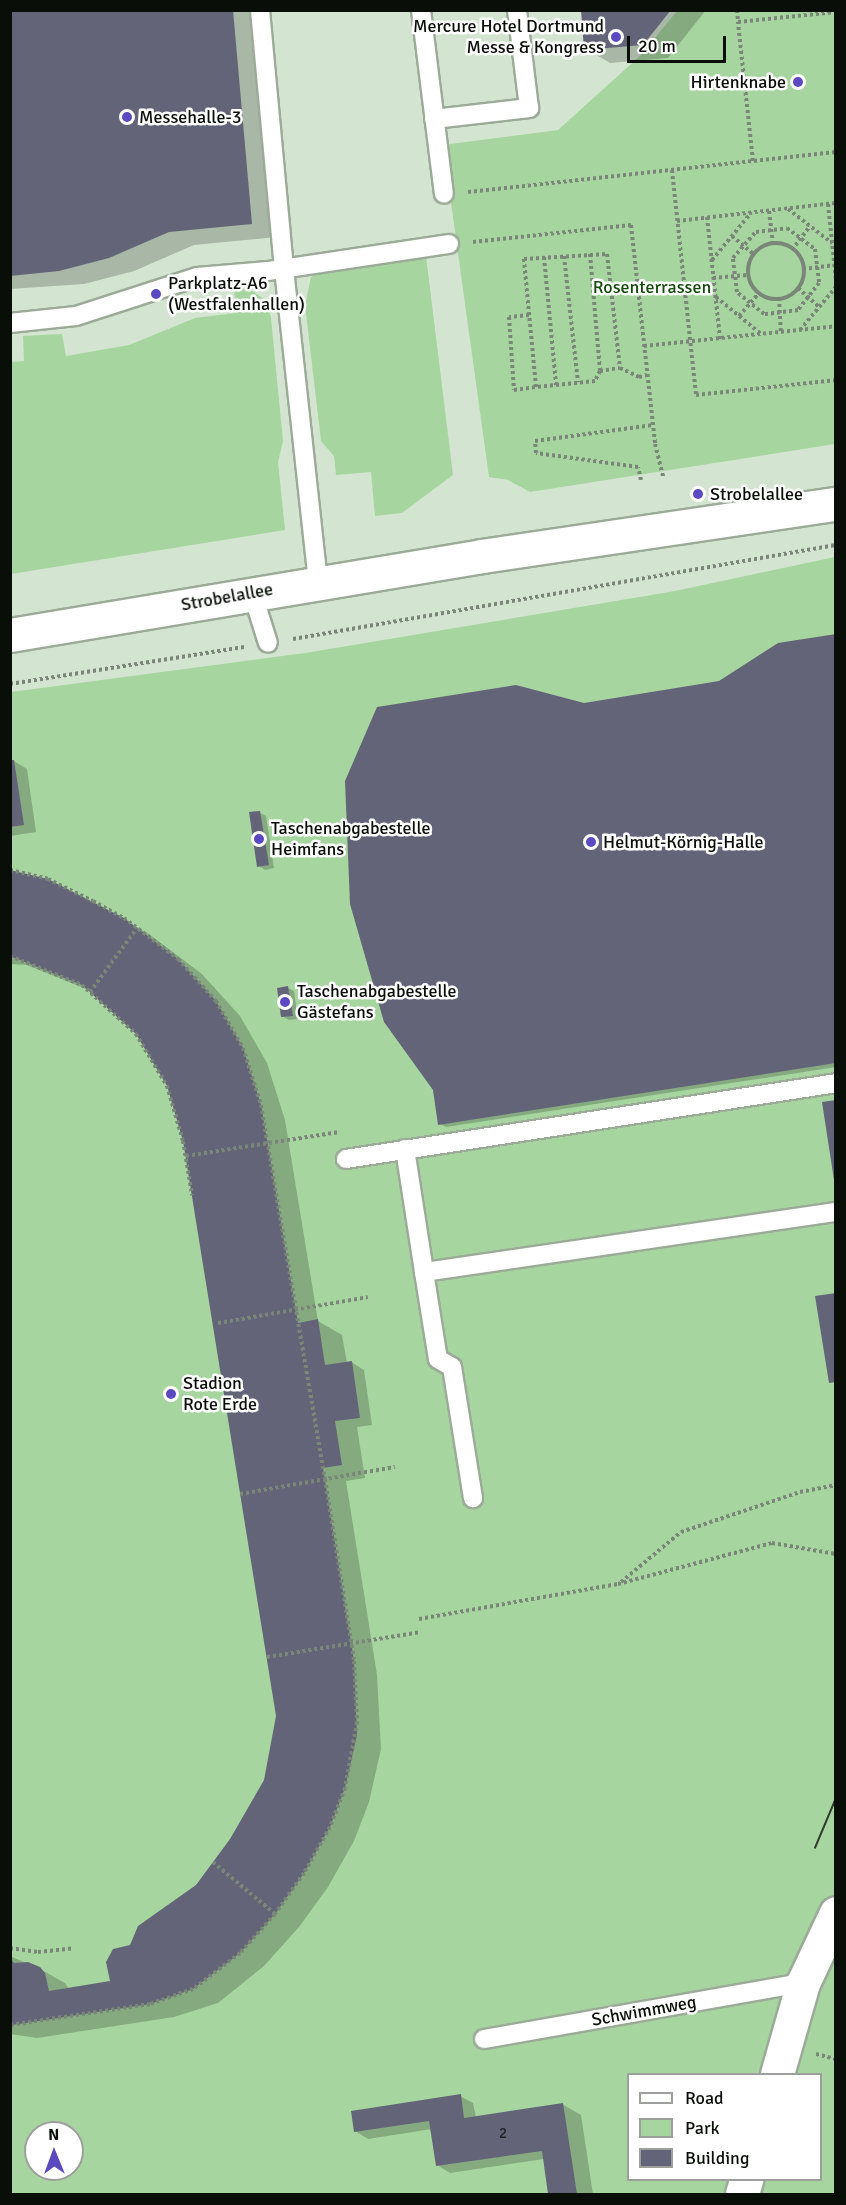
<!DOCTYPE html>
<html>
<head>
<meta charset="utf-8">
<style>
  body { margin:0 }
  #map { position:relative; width:846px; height:2205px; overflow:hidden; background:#d3e5d0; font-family:Signika,sans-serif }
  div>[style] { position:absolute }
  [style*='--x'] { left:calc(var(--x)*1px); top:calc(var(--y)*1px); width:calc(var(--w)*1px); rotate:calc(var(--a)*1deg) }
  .green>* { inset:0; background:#a7d5a0 }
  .shadow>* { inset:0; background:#0003 }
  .building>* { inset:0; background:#646479 }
  .path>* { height:4px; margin-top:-2px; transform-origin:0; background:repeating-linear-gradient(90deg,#7a8778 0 3px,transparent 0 6px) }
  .path>.ring { margin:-2px; padding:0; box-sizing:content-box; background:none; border:4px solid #7a8778; border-radius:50% }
  .roads { filter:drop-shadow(2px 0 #9bab98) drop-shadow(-2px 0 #9bab98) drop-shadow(0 2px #9bab98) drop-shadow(0 -2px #9bab98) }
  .lane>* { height:18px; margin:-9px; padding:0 9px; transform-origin:9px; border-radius:9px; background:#fff }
  .street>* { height:33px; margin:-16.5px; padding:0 16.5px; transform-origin:16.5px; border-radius:16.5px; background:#fff }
  .secondary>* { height:33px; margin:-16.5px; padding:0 16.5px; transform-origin:16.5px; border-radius:16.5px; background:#fff }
  .tram>* { height:1.5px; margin:-0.75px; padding:0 0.75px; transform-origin:0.75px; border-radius:0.75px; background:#30382e }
  .dots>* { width:16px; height:16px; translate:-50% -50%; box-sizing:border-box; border:3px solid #fff; border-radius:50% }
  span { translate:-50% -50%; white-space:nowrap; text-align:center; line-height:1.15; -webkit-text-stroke:5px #fff; paint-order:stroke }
  .number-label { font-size:15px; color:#202424 }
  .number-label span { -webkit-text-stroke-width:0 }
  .poi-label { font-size:18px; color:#090f08 }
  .right { translate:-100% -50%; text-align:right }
  .left { translate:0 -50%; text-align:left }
  .park-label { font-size:18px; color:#144b0b }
  .street-label { font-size:18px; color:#090f08 }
  .frame { position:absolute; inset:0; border:12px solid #090f08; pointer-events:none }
  .legend { position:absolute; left:627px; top:2073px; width:195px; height:108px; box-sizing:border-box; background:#fff; border:2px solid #9d9f9c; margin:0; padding:8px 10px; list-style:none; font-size:18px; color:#090f08 }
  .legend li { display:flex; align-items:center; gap:12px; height:30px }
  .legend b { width:30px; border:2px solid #9d9f9c }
  .north { position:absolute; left:24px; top:2121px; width:60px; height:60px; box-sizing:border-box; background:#fff; border:2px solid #9d9f9c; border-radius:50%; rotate:359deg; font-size:16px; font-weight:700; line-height:24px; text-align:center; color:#090f08 }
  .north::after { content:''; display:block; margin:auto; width:21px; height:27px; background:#5a49c1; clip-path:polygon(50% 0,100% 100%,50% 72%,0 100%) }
  .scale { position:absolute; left:627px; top:36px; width:99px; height:27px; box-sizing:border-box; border:3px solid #090f08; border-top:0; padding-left:8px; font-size:18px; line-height:21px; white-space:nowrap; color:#090f08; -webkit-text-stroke:4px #fff; paint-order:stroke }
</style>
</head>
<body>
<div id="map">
  <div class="green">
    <i style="clip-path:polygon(677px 11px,835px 11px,835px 444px,530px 492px,508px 480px,489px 477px,443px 145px,558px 130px,641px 55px)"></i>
    <i style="clip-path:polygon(426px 256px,453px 475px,402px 513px,375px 516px,371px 472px,336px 475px,334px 456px,321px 441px,305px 305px,311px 277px,331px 269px)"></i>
    <i style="clip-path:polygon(234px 288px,251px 290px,261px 297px,268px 307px,271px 318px,283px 441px,278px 462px,285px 530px,11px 574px,11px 362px,24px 361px,23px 336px,62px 334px,66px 356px,129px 345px,195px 318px,236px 313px)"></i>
    <i style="clip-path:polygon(evenodd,835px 557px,835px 2194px,11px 2194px,11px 692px,305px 653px,675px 591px,835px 557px,628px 2074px,820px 2074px,820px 2180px,628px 2180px,628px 2074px,835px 557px,36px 2133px,72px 2133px,72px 2169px,36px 2169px,36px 2133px)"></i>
  </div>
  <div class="shadow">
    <i style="clip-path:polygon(10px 10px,255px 10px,276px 237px,194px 245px,134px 271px,84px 284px,10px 289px)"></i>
    <i style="clip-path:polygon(583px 10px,706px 10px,668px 58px,610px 63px,586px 49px)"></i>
    <i style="clip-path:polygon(836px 635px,836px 1067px,446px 1127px,440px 1124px,584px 705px,720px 682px)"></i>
    <i style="clip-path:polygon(14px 761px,27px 769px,36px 832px,10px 836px,10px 762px)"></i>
    <i style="clip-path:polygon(260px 813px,266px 816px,274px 868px,265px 870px,259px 866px)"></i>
    <i style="clip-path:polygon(10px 871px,124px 920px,149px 934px,202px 974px,240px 1016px,267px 1063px,285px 1120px,318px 1321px,342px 1335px,347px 1363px,351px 1362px,364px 1370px,372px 1425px,357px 1427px,365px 1478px,346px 1481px,377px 1675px,381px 1749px,369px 1802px,354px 1841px,328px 1887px,299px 1927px,264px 1966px,218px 2003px,174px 2017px,37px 2038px,10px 2034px,10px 1956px,40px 1969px,65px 1983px,69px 1989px,111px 1982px,131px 1946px,197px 1886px,232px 1840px,265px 1780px,278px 1716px,185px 1140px,169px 1085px,137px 1033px,91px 991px,27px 965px,10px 964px)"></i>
    <i style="clip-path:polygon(288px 988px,294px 991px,298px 1019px,289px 1020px,282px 1016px)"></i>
    <i style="clip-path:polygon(460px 2096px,473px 2103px,476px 2117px,562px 2104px,581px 2115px,593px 2194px,550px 2194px,544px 2159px,450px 2173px,437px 2165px,432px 2129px,368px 2139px,355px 2131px)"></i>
  </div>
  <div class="building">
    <i style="clip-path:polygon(10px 10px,233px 10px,252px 224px,169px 232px,109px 258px,59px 271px,10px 276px)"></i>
    <i style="clip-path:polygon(581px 10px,671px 10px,643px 45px,584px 50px)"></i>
    <i style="clip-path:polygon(836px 634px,836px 1063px,438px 1125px,433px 1090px,384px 1022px,350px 904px,345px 781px,377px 707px,516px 685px,584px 703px,719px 681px,778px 643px)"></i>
    <i style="clip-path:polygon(10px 760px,14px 760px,24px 825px,10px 827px)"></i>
    <i style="clip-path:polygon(260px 811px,269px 865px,257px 867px,249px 812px)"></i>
    <i style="clip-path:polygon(10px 870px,48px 879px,124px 918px,178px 959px,216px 1001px,243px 1048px,261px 1105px,298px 1323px,318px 1319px,325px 1365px,352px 1361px,360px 1418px,335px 1421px,342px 1465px,323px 1468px,354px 1661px,357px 1735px,345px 1788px,330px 1827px,304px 1873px,275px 1914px,240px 1953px,193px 1989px,150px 2004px,12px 2025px,10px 1958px,14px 1963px,28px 1962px,40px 1967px,45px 1973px,49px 1991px,110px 1981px,106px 1962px,113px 1949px,130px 1945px,138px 1926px,196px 1885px,230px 1839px,264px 1780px,276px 1716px,183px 1141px,167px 1086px,136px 1034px,82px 985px,10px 956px)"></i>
    <i style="clip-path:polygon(288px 986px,293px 1016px,281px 1017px,277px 988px)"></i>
    <i style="clip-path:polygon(836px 1100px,836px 1180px,834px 1180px,822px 1102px)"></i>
    <i style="clip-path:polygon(836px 1293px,836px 1382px,829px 1383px,815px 1296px)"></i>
    <i style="clip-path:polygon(461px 2094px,464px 2118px,563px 2103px,577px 2194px,548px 2194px,542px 2151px,436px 2166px,429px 2121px,354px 2132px,351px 2111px)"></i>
  </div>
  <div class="path">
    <i style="--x:737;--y:10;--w:12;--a:85"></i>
    <i style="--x:753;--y:161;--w:140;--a:-96.2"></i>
    <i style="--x:738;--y:22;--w:99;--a:-5.8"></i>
    <i style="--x:672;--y:170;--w:226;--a:83.9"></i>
    <i style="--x:696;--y:395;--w:141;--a:-6.1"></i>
    <i style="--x:468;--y:192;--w:370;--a:-6.2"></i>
    <i style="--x:828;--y:204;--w:76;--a:84"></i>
    <i style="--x:788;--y:209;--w:56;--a:37.7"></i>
    <i style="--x:769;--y:211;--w:34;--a:83"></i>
    <i style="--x:707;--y:217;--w:123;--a:83.9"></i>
    <i style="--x:677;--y:221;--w:160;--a:-6.5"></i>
    <i style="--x:787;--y:228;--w:35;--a:37"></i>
    <i style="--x:815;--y:249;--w:34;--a:83"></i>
    <i style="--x:819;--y:283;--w:34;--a:128"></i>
    <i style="--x:798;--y:310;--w:34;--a:173"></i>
    <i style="--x:764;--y:314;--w:35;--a:-141"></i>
    <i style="--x:737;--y:292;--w:34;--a:-97"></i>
    <i style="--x:733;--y:258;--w:35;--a:-49"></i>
    <i style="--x:756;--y:232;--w:31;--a:-7"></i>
    <i style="--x:732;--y:236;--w:30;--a:40"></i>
    <i style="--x:473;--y:242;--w:159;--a:-6.1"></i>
    <i style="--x:631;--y:225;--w:220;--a:83.7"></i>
    <i style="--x:655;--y:444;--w:34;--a:76"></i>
    <i class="ring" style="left:748px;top:243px;width:52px;height:52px"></i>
    <i style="--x:792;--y:250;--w:30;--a:-53"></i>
    <i style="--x:590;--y:254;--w:117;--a:85.1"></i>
    <i style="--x:600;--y:371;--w:20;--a:-9"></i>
    <i style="--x:564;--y:256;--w:127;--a:83.7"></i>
    <i style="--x:544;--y:257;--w:129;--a:84.6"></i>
    <i style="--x:712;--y:260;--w:61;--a:-50.3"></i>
    <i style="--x:803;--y:269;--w:31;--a:-7"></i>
    <i style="--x:713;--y:278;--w:37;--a:-5"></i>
    <i style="--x:798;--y:288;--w:28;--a:42"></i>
    <i style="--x:716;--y:297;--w:58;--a:39.4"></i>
    <i style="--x:779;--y:298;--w:34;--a:87"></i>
    <i style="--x:529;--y:315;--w:20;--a:174"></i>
    <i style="--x:509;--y:317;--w:73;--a:86.1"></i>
    <i style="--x:514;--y:390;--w:22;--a:-8"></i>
    <i style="--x:739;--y:316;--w:32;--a:-49"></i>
    <i style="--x:800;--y:330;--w:56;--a:-50.1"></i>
    <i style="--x:644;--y:346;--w:193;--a:-5.9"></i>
    <i style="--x:600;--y:371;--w:11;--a:117"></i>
    <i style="--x:595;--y:381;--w:59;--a:174.2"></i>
    <i style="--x:536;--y:387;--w:129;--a:-95.4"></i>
    <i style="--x:524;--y:259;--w:83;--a:-3.4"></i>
    <i style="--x:607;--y:254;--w:115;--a:83.5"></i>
    <i style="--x:620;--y:368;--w:21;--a:25"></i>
    <i style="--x:639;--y:377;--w:8;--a:-14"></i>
    <i style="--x:641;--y:480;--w:13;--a:-103"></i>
    <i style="--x:638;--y:467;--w:103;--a:-172.2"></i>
    <i style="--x:536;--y:453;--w:12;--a:-95"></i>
    <i style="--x:535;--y:441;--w:119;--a:-7.7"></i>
    <i style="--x:293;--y:639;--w:551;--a:-9.82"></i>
    <i style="--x:10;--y:684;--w:237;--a:-9"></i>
    <i style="--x:10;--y:870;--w:39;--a:13"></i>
    <i style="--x:48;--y:879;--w:50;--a:26.1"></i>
    <i style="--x:93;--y:901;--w:35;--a:29"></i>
    <i style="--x:124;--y:918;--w:68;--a:37.2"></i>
    <i style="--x:178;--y:959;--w:57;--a:47.9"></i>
    <i style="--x:216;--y:1001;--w:54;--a:60.1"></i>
    <i style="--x:243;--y:1048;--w:60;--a:72.5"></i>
    <i style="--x:261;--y:1105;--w:379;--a:80.3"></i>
    <i style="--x:325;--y:1479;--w:184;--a:80.9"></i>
    <i style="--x:354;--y:1661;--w:61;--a:87.2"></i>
    <i style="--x:357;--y:1722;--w:67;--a:100.3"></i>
    <i style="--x:345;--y:1788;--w:42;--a:111"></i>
    <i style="--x:330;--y:1827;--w:53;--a:119.5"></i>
    <i style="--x:304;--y:1873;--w:50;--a:125.3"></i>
    <i style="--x:275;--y:1914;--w:52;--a:131.9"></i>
    <i style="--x:240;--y:1953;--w:59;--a:142.5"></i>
    <i style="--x:193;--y:1989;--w:46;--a:160.8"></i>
    <i style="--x:150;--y:2004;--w:142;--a:171.5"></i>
    <i style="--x:10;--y:956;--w:78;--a:21.9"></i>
    <i style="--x:82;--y:985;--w:73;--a:42.2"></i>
    <i style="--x:136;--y:1034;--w:61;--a:59.2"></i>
    <i style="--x:167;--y:1086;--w:57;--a:73.8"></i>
    <i style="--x:183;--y:1141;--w:55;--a:80.5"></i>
    <i style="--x:90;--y:992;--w:79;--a:-53.7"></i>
    <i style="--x:186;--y:1156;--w:155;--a:-8.9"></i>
    <i style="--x:218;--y:1323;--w:152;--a:-9.8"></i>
    <i style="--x:240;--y:1494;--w:157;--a:-9.9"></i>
    <i style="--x:621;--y:1582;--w:78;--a:-39.8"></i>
    <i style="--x:681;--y:1532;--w:126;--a:-18.6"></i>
    <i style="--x:800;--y:1492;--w:37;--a:-11"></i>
    <i style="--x:419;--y:1619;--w:202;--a:-10"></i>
    <i style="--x:618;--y:1584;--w:159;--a:-14.9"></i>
    <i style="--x:772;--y:1543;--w:65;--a:9.8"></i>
    <i style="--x:267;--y:1657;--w:156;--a:-9.2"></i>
    <i style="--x:213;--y:1862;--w:81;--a:40"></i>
    <i style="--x:10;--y:1948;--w:28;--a:8"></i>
    <i style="--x:38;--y:1952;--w:36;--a:-6"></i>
    <i style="--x:816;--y:2054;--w:21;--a:14"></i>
  </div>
  <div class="roads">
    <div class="lane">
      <i style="--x:260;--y:10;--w:260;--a:84.7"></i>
      <i style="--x:284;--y:269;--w:315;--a:83.8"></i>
      <i style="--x:421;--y:10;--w:185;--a:82.9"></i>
      <i style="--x:434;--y:119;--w:96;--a:-6.6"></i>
      <i style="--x:529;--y:108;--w:99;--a:-97"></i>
      <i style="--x:10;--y:323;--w:66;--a:-6.1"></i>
      <i style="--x:76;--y:316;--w:127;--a:-17.9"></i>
      <i style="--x:197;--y:277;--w:71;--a:-4.8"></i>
      <i style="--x:268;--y:271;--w:183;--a:-8.5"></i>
      <i style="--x:252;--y:592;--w:53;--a:72.6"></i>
      <i style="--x:405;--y:1149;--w:124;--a:81.2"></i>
      <i style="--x:424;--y:1272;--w:416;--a:-8.3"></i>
      <i style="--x:346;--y:1159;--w:496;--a:-8.8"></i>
      <i style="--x:424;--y:1272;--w:88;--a:80.9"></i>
      <i style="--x:438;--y:1359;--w:16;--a:30"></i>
      <i style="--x:452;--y:1367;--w:133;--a:80.9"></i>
      <i style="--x:484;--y:2039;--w:324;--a:-10"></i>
    </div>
    <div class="street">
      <i style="--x:777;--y:2074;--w:95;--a:-74.1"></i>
      <i style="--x:803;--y:1983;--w:77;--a:-64.8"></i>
      <i style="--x:742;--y:2194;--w:15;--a:-74"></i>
    </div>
    <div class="secondary">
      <i style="--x:10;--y:635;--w:479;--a:-9.5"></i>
      <i style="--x:482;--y:556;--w:358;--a:-8.4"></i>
    </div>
  </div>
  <div class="tram">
    <i style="--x:815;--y:1848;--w:54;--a:-67.2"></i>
  </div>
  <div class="dots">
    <i style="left:616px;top:37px;background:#5a49c1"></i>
    <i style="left:798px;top:82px;background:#5a49c1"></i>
    <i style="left:127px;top:117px;background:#5a49c1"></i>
    <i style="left:156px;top:294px;background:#5a49c1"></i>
    <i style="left:698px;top:494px;background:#5a49c1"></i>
    <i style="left:259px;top:839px;background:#5a49c1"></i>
    <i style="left:591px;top:842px;background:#5a49c1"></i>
    <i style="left:285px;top:1002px;background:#5a49c1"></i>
    <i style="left:171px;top:1394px;background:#5a49c1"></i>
  </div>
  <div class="number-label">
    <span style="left:503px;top:2134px">2</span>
  </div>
  <div class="poi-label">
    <span class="right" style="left:604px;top:37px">Mercure Hotel Dortmund<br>Messe &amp; Kongress</span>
    <span class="right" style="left:786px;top:82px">Hirtenknabe</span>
    <span class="left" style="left:139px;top:117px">Messehalle-3</span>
    <span class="left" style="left:168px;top:294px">Parkplatz-A6<br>(Westfalenhallen)</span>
    <span class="left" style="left:710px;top:494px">Strobelallee</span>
    <span class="left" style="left:271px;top:839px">Taschenabgabestelle<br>Heimfans</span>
    <span class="left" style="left:603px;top:842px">Helmut-Körnig-Halle</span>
    <span class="left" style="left:297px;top:1002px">Taschenabgabestelle<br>Gästefans</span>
    <span class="left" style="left:183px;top:1394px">Stadion<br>Rote Erde</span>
  </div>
  <div class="park-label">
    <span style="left:652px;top:287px">Rosenterrassen</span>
  </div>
  <div class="street-label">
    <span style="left:227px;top:597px;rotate:-10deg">Strobelallee</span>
    <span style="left:644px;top:2011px;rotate:-10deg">Schwimmweg</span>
  </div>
  <div class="frame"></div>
  <ul class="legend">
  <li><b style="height:8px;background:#fff"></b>Road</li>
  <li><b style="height:16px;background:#a7d5a0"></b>Park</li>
  <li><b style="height:16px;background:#646479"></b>Building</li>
  </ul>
  <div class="north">N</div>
  <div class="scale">20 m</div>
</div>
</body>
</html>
